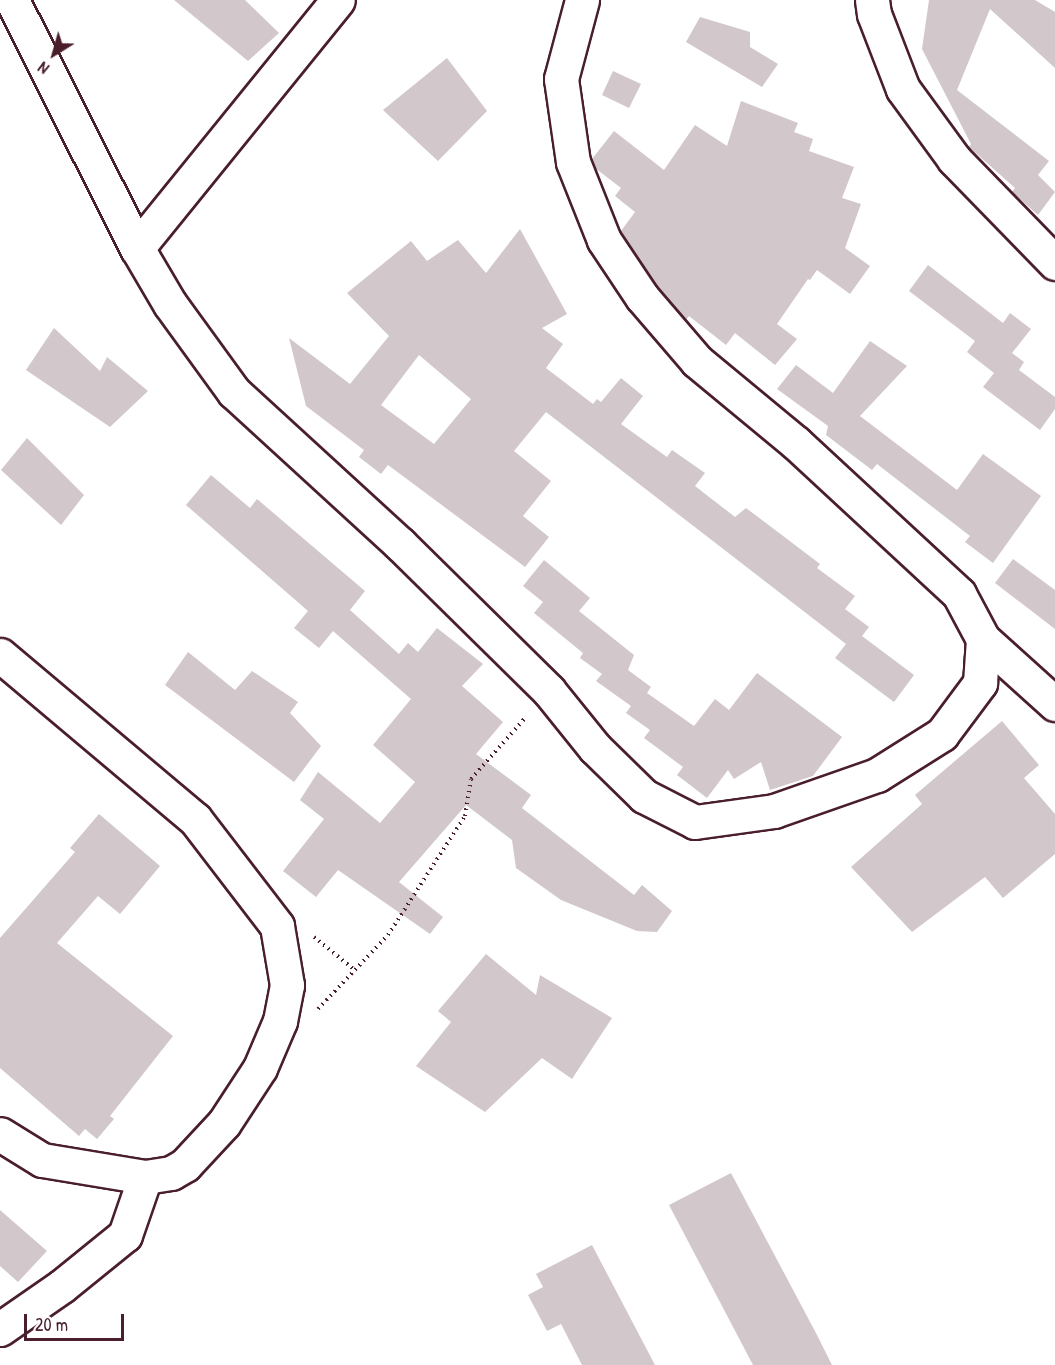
<!DOCTYPE html>
<html>
<head>
<meta charset="utf-8">
<style>
  body { margin:0 }
  #map { position:relative; width:1055px; height:1365px; overflow:hidden; background:#fff; font-family:"Patrick Hand",sans-serif }
  div>[style] { position:absolute }
  [style*='--x'] { left:calc(var(--x)*1px); top:calc(var(--y)*1px); width:calc(var(--w)*1px); rotate:calc(var(--a)*1deg) }
  .building>* { inset:0; background:#d2c7cb }
  .path>* { height:4px; margin-top:-2px; transform-origin:0; background:repeating-linear-gradient(90deg,#4a1f2b 0 1.5px,transparent 0 6px) }
  .roads { filter:drop-shadow(2px 0 #4a1f2b) drop-shadow(-2px 0 #4a1f2b) drop-shadow(0 2px #4a1f2b) drop-shadow(0 -2px #4a1f2b) }
  .minor>* { height:33px; margin:-16.5px; padding:0 16.5px; transform-origin:16.5px; border-radius:16.5px; background:#fff }
  span { translate:-50% -50%; white-space:nowrap; text-align:center; line-height:1.15; -webkit-text-stroke:4.5px #fff; paint-order:stroke }
  .north { position:absolute; left:24px; top:24px; width:60px; height:60px; -webkit-text-stroke:4px #fff; paint-order:stroke; rotate:217deg; font-size:16px; font-weight:700; line-height:24px; text-align:center; color:#4a1f2b }
  .north::after { content:''; display:block; margin:auto; width:21px; height:27px; background:#4a1f2b; clip-path:polygon(50% 0,100% 100%,50% 72%,0 100%) }
  .scale { position:absolute; left:24px; top:1314px; width:100px; height:27px; box-sizing:border-box; border:3px solid #4a1f2b; border-top:0; padding-left:8px; font-size:18px; line-height:21px; white-space:nowrap; color:#4a1f2b; -webkit-text-stroke:4px #fff; paint-order:stroke }
</style>
</head>
<body>
<div id="map">
  <div class="building">
    <i style="clip-path:polygon(174px 0,245px 0,279px 33px,248px 61px)"></i>
    <i style="clip-path:polygon(929px 0,1035px 0,1055px 12px,1055px 68px,990px 9px,957px 90px,1049px 161px,1038px 175px,1055px 192px,1038px 215px,1012px 192px,1015px 188px,969px 147px,971px 144px,922px 49px)"></i>
    <i style="clip-path:polygon(700px 17px,750px 32px,750px 47px,778px 64px,762px 87px,686px 42px)"></i>
    <i style="clip-path:polygon(447px 58px,487px 111px,438px 161px,383px 110px)"></i>
    <i style="clip-path:polygon(613px 71px,641px 84px,629px 108px,602px 95px)"></i>
    <i style="clip-path:polygon(741px 101px,798px 123px,794px 132px,813px 139px,809px 151px,854px 167px,842px 198px,861px 204px,845px 248px,870px 266px,850px 294px,817px 270px,810px 280px,808px 279px,777px 324px,797px 339px,775px 365px,735px 333px,726px 345px,689px 316px,686px 320px,657px 286px,621px 231px,635px 212px,615px 196px,621px 188px,595px 168px,592px 159px,614px 131px,664px 170px,695px 125px,727px 146px)"></i>
    <i style="clip-path:polygon(evenodd,520px 229px,567px 314px,542px 328px,563px 344px,546px 368px,593px 404px,597px 399px,601px 402px,621px 378px,643px 396px,621px 424px,667px 457px,672px 450px,705px 473px,695px 486px,735px 517px,746px 508px,820px 564px,817px 568px,855px 596px,845px 609px,869px 627px,862px 636px,914px 675px,894px 702px,835px 658px,846px 644px,546px 412px,514px 451px,551px 481px,523px 516px,549px 537px,525px 567px,388px 465px,381px 474px,359px 457px,364px 450px,306px 406px,289px 338px,350px 384px,389px 336px,347px 293px,411px 241px,427px 261px,458px 240px,486px 273px,520px 229px,419px 355px,471px 399px,434px 444px,381px 405px,419px 355px)"></i>
    <i style="clip-path:polygon(928px 265px,1003px 323px,1010px 313px,1031px 329px,1012px 353px,1024px 362px,1019px 370px,1055px 397px,1055px 409px,1040px 430px,983px 387px,994px 373px,967px 352px,975px 341px,909px 291px)"></i>
    <i style="clip-path:polygon(54px 328px,100px 371px,107px 357px,148px 391px,110px 427px,26px 370px)"></i>
    <i style="clip-path:polygon(870px 341px,907px 366px,860px 416px,957px 490px,983px 454px,1041px 496px,993px 563px,965px 542px,970px 536px,877px 464px,872px 470px,826px 435px,828px 426px,777px 389px,796px 365px,833px 393px)"></i>
    <i style="clip-path:polygon(27px 438px,84px 495px,61px 525px,1px 470px)"></i>
    <i style="clip-path:polygon(211px 475px,250px 508px,257px 499px,365px 591px,350px 610px,399px 654px,408px 643px,418px 652px,437px 628px,483px 664px,462px 686px,503px 722px,476px 754px,531px 795px,522px 808px,634px 895px,642px 885px,672px 911px,657px 932px,637px 931px,561px 900px,516px 868px,512px 840px,466px 805px,399px 882px,443px 917px,430px 934px,338px 870px,316px 897px,283px 871px,324px 819px,300px 800px,318px 772px,380px 823px,415px 782px,373px 745px,411px 699px,333px 631px,319px 648px,294px 628px,308px 611px,186px 505px)"></i>
    <i style="clip-path:polygon(1013px 559px,1055px 590px,1055px 629px,995px 583px)"></i>
    <i style="clip-path:polygon(544px 560px,590px 598px,579px 611px,634px 655px,628px 670px,651px 687px,647px 693px,694px 726px,715px 699px,729px 710px,757px 673px,842px 737px,813px 776px,770px 790px,761px 762px,734px 779px,728px 770px,707px 798px,677px 775px,683px 767px,644px 738px,650px 730px,626px 713px,631px 706px,596px 681px,602px 674px,580px 658px,583px 653px,534px 613px,543px 602px,523px 586px)"></i>
    <i style="clip-path:polygon(188px 652px,235px 690px,252px 671px,298px 702px,290px 713px,321px 746px,294px 782px,165px 685px)"></i>
    <i style="clip-path:polygon(1002px 721px,1039px 765px,1024px 778px,1055px 814px,1055px 854px,1003px 898px,985px 877px,912px 932px,851px 867px,922px 804px,915px 795px)"></i>
    <i style="clip-path:polygon(99px 814px,160px 866px,120px 914px,98px 896px,57px 943px,173px 1036px,110px 1116px,114px 1119px,97px 1139px,85px 1129px,79px 1136px,0 1068px,0 938px,75px 852px,70px 848px)"></i>
    <i style="clip-path:polygon(486px 954px,536px 995px,540px 975px,612px 1018px,572px 1079px,542px 1058px,485px 1112px,416px 1066px,451px 1022px,438px 1011px)"></i>
    <i style="clip-path:polygon(731px 1173px,817px 1335px,832px 1365px,753px 1365px,669px 1205px)"></i>
    <i style="clip-path:polygon(0 1210px,47px 1251px,18px 1282px,0 1266px)"></i>
    <i style="clip-path:polygon(592px 1245px,655px 1365px,582px 1365px,561px 1324px,547px 1331px,528px 1295px,543px 1287px,536px 1274px)"></i>
  </div>
  <div class="path">
    <i style="--x:314;--y:937;--w:54;--a:39"></i>
    <i style="--x:318;--y:1009;--w:102;--a:-46.6"></i>
    <i style="--x:388;--y:935;--w:142;--a:-57.1"></i>
    <i style="--x:465;--y:816;--w:37;--a:-81"></i>
    <i style="--x:471;--y:779;--w:83;--a:-48.4"></i>
  </div>
  <div class="roads">
    <div class="minor">
      <i style="--x:12;--y:0;--w:278;--a:63.3"></i>
      <i style="--x:137;--y:248;--w:65;--a:59.5"></i>
      <i style="--x:170;--y:304;--w:109;--a:54"></i>
      <i style="--x:234;--y:392;--w:225;--a:42.5"></i>
      <i style="--x:400;--y:544;--w:209;--a:44.6"></i>
      <i style="--x:549;--y:691;--w:73;--a:51.1"></i>
      <i style="--x:595;--y:748;--w:69;--a:44.4"></i>
      <i style="--x:644;--y:796;--w:57;--a:27"></i>
      <i style="--x:695;--y:822;--w:80;--a:-7.9"></i>
      <i style="--x:774;--y:811;--w:109;--a:-19.3"></i>
      <i style="--x:877;--y:775;--w:77;--a:-32.2"></i>
      <i style="--x:942;--y:734;--w:64;--a:-53.3"></i>
      <i style="--x:980;--y:683;--w:44;--a:-86.1"></i>
      <i style="--x:983;--y:639;--w:51;--a:-118.1"></i>
      <i style="--x:959;--y:594;--w:222;--a:-137.2"></i>
      <i style="--x:796;--y:443;--w:129;--a:-140.4"></i>
      <i style="--x:697;--y:361;--w:84;--a:-130.7"></i>
      <i style="--x:642;--y:297;--w:69;--a:-123.7"></i>
      <i style="--x:604;--y:240;--w:84;--a:-111.7"></i>
      <i style="--x:573;--y:162;--w:84;--a:-98.2"></i>
      <i style="--x:561;--y:79;--w:82;--a:-75.1"></i>
      <i style="--x:872;--y:0;--w:14;--a:82"></i>
      <i style="--x:874;--y:14;--w:80;--a:68.9"></i>
      <i style="--x:903;--y:89;--w:87;--a:53.9"></i>
      <i style="--x:954;--y:159;--w:145;--a:45.8"></i>
      <i style="--x:137;--y:248;--w:319;--a:-51"></i>
      <i style="--x:983;--y:639;--w:97;--a:42.1"></i>
      <i style="--x:0;--y:655;--w:255;--a:40.1"></i>
      <i style="--x:195;--y:819;--w:135;--a:52.5"></i>
      <i style="--x:277;--y:926;--w:60;--a:80.4"></i>
      <i style="--x:287;--y:985;--w:37;--a:101"></i>
      <i style="--x:280;--y:1021;--w:51;--a:113.1"></i>
      <i style="--x:260;--y:1068;--w:66;--a:123.2"></i>
      <i style="--x:224;--y:1123;--w:57;--a:132.9"></i>
      <i style="--x:185;--y:1165;--w:16;--a:150"></i>
      <i style="--x:171;--y:1173;--w:26;--a:171"></i>
      <i style="--x:145;--y:1177;--w:104;--a:-170.6"></i>
      <i style="--x:42;--y:1160;--w:49;--a:-148.2"></i>
      <i style="--x:0;--y:1329;--w:75;--a:-34.7"></i>
      <i style="--x:62;--y:1286;--w:81;--a:-39"></i>
      <i style="--x:125;--y:1235;--w:61;--a:-71"></i>
    </div>
  </div>
  <div class="north">N</div>
  <div class="scale">20 m</div>
</div>
</body>
</html>
